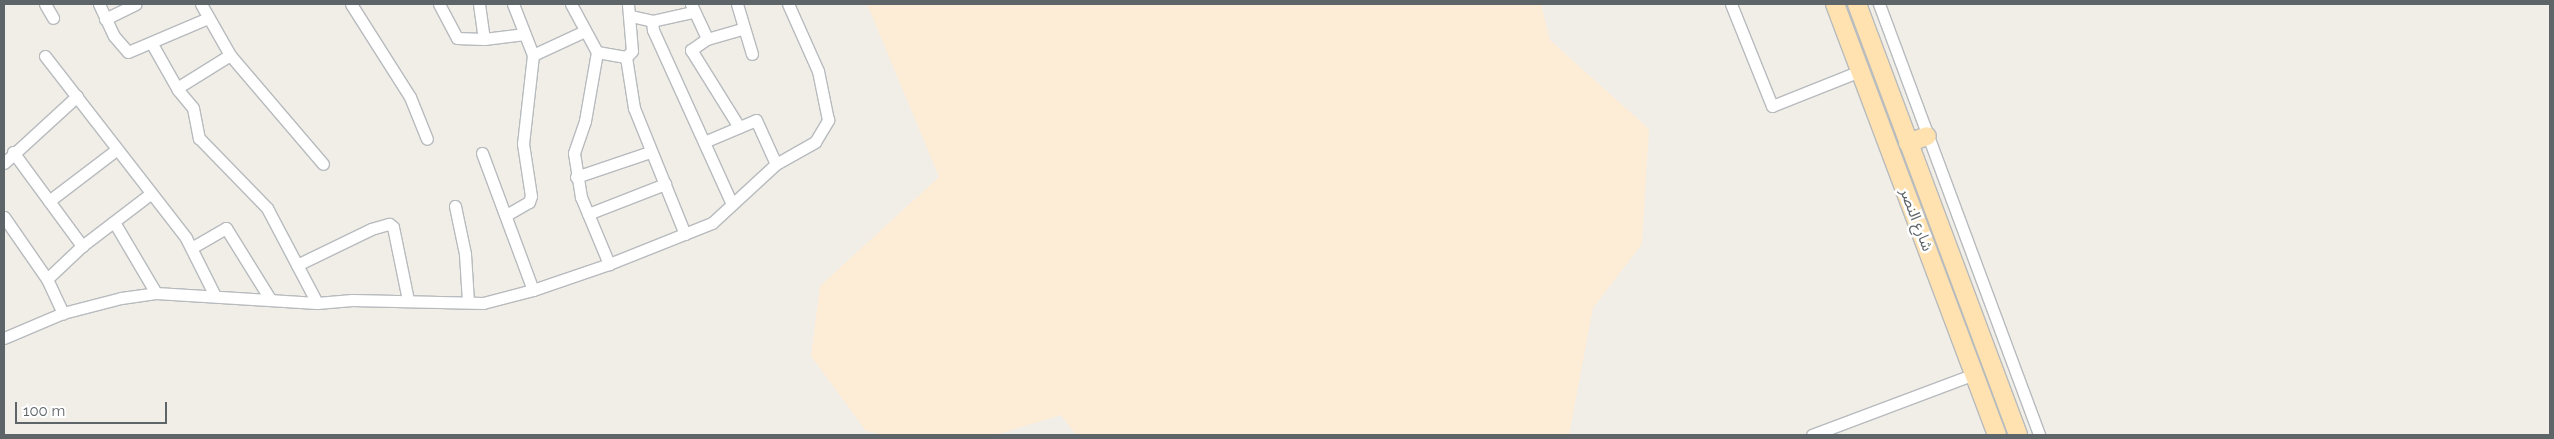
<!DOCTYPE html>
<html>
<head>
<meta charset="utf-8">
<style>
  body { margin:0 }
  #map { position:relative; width:2554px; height:439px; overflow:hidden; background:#f1ede7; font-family:Raleway,"Noto Sans Arabic",sans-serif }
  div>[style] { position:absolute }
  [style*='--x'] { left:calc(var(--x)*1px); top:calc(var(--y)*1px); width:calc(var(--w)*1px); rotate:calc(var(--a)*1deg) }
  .sand>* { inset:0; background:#fdedd7 }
  .roads { filter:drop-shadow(1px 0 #b7bbbe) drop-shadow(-1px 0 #b7bbbe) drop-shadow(0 1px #b7bbbe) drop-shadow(0 -1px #b7bbbe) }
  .minor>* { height:11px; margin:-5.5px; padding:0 5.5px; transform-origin:5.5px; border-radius:5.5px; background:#fff }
  .primary>* { height:18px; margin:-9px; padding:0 9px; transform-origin:9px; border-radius:9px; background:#ffe2af }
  span { translate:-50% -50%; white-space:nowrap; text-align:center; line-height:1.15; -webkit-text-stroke:5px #fff; paint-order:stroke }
  .street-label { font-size:15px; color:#5e6568 }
  .frame { position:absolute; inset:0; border:5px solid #5e6568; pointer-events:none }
  .scale { position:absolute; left:15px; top:402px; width:152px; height:22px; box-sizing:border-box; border:2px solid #5e6568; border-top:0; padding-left:6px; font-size:15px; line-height:18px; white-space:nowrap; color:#5e6568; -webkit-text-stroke:4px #fff; paint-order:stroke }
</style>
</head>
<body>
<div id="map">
  <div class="sand">
    <i style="clip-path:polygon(867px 4px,1541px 4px,1550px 40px,1649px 129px,1642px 244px,1593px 308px,1569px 435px,1076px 435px,1061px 415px,995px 435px,884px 435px,866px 431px,811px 356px,820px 286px,939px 177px)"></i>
  </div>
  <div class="roads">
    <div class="minor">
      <i style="--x:45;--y:4;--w:16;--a:60"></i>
      <i style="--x:99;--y:4;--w:35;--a:65"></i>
      <i style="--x:114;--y:36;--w:21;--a:49"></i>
      <i style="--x:128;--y:52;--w:87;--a:-23"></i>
      <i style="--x:201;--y:4;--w:59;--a:60.4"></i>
      <i style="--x:230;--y:55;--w:143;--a:49.5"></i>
      <i style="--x:351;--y:4;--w:110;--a:57.6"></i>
      <i style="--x:410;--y:97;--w:45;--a:68"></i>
      <i style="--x:439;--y:4;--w:38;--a:62"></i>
      <i style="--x:457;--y:38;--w:27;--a:2"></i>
      <i style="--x:479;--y:4;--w:35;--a:82"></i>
      <i style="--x:484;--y:39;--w:41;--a:-7"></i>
      <i style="--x:571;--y:4;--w:55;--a:61.6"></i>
      <i style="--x:691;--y:4;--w:38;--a:65"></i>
      <i style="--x:737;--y:4;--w:52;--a:73.3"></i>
      <i style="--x:1731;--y:4;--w:110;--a:68.1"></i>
      <i style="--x:1772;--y:106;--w:95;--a:-21.7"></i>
      <i style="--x:1879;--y:4;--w:460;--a:69.6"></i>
      <i style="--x:631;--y:16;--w:22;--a:13"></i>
      <i style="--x:652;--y:21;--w:42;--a:-12.4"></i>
      <i style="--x:105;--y:19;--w:34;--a:-26"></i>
      <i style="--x:652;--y:21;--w:9;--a:84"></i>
      <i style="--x:653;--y:30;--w:191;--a:65.6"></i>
      <i style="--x:152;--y:44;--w:53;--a:60.5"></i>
      <i style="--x:178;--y:90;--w:23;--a:50"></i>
      <i style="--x:193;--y:108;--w:31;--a:79"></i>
      <i style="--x:199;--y:138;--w:98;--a:45.8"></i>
      <i style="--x:267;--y:208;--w:107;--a:62.2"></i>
      <i style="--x:597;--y:52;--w:70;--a:99.9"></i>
      <i style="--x:585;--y:121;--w:34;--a:109"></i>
      <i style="--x:574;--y:153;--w:45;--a:81"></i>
      <i style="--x:581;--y:197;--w:73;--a:67.3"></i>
      <i style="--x:597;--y:52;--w:29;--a:10"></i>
      <i style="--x:626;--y:57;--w:8;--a:-45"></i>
      <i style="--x:632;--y:51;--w:47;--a:-94.9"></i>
      <i style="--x:533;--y:55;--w:57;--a:-24.8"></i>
      <i style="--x:45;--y:56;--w:230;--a:52.2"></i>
      <i style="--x:186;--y:238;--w:63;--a:63.4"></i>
      <i style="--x:626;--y:57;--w:52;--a:81.1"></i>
      <i style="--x:634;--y:108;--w:136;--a:68"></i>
      <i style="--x:177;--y:88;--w:62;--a:-31.9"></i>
      <i style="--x:739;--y:127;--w:91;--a:-121.9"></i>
      <i style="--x:691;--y:50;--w:19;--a:-35"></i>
      <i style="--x:707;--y:39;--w:37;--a:-16"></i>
      <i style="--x:704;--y:142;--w:56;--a:-22.9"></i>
      <i style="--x:756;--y:120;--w:48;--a:65.6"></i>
      <i style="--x:13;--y:152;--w:117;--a:53.7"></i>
      <i style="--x:482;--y:153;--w:146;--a:69.6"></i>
      <i style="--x:4;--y:163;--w:99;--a:-42.5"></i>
      <i style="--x:576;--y:177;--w:78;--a:-18.7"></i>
      <i style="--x:49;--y:201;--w:84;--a:-37.3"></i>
      <i style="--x:455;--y:206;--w:49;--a:78.2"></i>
      <i style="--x:465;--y:254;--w:48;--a:86.4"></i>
      <i style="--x:508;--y:214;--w:24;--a:-30"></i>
      <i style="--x:529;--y:202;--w:6;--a:-72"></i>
      <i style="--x:531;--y:196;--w:53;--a:-98.7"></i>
      <i style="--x:523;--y:144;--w:90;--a:-83.6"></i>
      <i style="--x:533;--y:55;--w:55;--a:-111.4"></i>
      <i style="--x:588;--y:214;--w:83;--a:-21.3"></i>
      <i style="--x:4;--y:217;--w:75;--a:55.3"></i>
      <i style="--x:47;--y:279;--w:38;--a:65"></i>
      <i style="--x:114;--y:222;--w:82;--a:59.4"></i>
      <i style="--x:193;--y:247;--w:38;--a:-30"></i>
      <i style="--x:226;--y:228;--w:84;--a:58.2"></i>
      <i style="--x:297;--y:265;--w:82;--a:-25.9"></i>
      <i style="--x:371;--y:229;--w:19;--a:-16"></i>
      <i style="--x:389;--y:224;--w:5;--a:37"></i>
      <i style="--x:393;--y:227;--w:75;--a:78.4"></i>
      <i style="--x:47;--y:279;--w:48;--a:-43.3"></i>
      <i style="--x:82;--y:246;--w:86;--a:-37.4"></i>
      <i style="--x:4;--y:338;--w:64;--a:-23"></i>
      <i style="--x:63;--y:313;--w:60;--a:-14.5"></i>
      <i style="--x:121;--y:298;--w:35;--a:-8"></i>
      <i style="--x:156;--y:293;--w:161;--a:3.6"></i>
      <i style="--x:317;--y:303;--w:35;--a:-5"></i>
      <i style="--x:352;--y:300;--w:131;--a:1.3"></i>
      <i style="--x:483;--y:303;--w:52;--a:-14.6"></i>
      <i style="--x:533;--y:290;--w:80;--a:-18.9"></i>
      <i style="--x:609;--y:264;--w:111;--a:-21.7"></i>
      <i style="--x:712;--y:223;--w:87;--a:-42.7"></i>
      <i style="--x:776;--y:164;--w:45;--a:-29.4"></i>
      <i style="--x:815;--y:142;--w:26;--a:-59"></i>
      <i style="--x:828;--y:120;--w:50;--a:-101.5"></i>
      <i style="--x:818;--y:71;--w:73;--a:-114.1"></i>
      <i style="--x:1812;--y:435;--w:173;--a:-20.6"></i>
    </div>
    <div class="primary">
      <i style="--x:1835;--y:4;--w:460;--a:69.4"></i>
      <i style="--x:1857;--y:4;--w:460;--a:69.5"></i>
      <i style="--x:1908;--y:143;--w:20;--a:-20"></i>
    </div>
  </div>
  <div class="street-label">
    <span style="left:1916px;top:220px;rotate:69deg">شارع النصر</span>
  </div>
  <div class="frame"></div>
  <div class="scale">100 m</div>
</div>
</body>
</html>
